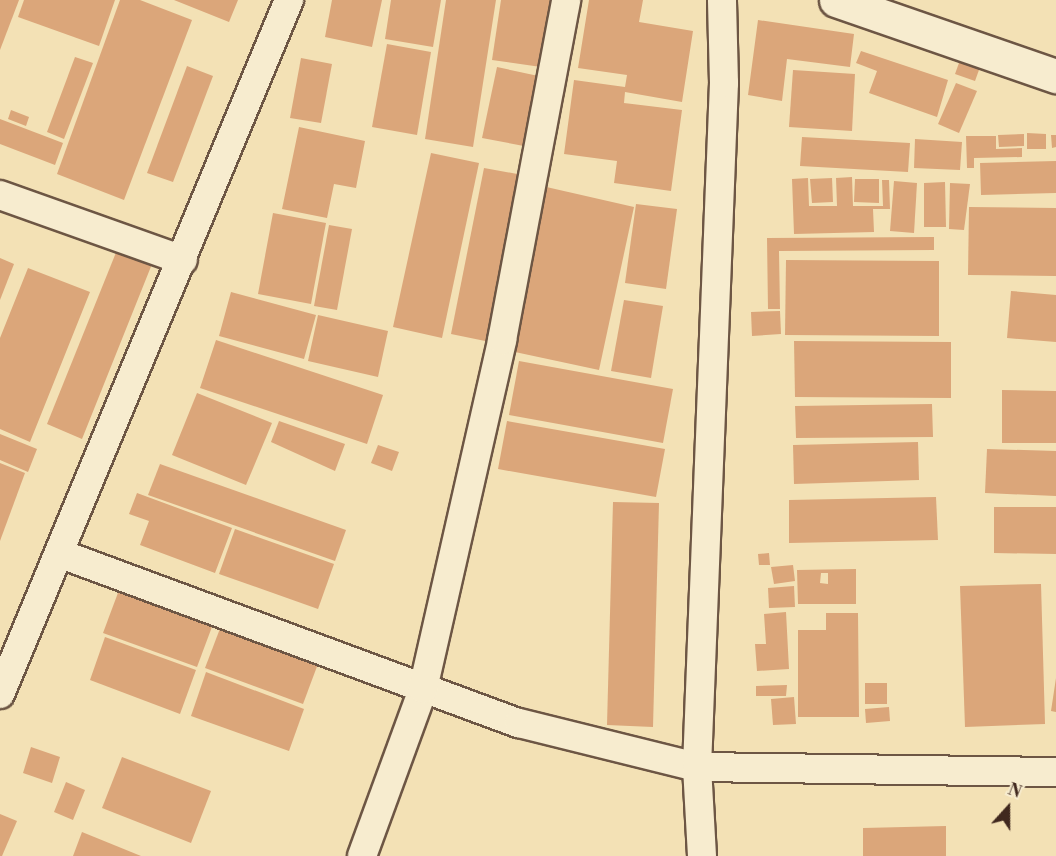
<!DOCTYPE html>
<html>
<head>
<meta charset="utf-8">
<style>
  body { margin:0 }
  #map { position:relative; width:1056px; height:856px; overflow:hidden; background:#f3e1b5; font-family:"Libre Bodoni",serif }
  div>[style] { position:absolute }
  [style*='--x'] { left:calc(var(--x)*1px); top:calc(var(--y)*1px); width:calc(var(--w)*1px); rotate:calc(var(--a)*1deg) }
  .building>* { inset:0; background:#dba67a }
  .roads { filter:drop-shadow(2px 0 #6d5644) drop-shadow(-2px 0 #6d5644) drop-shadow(0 2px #6d5644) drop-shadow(0 -2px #6d5644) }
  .minor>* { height:28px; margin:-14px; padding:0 14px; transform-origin:14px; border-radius:14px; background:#f7eccf }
  .tertiary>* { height:33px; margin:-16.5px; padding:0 16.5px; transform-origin:16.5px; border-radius:16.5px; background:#f7eccf }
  span { translate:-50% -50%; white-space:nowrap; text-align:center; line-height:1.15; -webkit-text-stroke:4.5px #f7eccf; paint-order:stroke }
  .north { position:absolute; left:978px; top:778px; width:60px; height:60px; -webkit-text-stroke:4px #f7eccf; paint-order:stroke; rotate:21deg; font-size:16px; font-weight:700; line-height:24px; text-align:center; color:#40281e }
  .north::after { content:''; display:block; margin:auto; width:21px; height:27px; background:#40281e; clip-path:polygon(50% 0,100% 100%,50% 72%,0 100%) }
</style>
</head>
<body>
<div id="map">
  <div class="building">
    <i style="clip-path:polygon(0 0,19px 0,0 50px)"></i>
    <i style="clip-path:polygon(24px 0,115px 0,99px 46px,18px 17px)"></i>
    <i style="clip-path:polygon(120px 0,140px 0,192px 20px,124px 200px,57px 174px)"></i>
    <i style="clip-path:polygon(174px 0,238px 0,229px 22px)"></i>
    <i style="clip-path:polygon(332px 0,382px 0,372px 47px,325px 37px)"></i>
    <i style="clip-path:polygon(391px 0,441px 0,433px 47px,385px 39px)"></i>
    <i style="clip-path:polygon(446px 0,496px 0,473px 147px,425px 139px)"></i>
    <i style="clip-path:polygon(501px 0,551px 0,541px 67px,492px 60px)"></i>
    <i style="clip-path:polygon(589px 0,643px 0,639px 22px,693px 31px,682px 102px,625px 92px,624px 103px,682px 110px,671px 191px,614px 183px,617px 161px,564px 154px,574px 80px,625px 87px,627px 75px,578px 68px)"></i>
    <i style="clip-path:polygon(758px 20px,854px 34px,850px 67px,787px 59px,782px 101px,748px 95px)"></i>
    <i style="clip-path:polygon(387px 44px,431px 52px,417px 135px,372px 127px)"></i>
    <i style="clip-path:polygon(964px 49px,984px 56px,975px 81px,955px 74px)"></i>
    <i style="clip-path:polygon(861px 51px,948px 80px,937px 117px,869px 93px,877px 71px,856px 63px)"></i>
    <i style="clip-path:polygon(75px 57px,93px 63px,64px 139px,47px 132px)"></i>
    <i style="clip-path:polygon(301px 58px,332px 64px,321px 123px,290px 118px)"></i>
    <i style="clip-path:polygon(187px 66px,213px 76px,173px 182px,147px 173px)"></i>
    <i style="clip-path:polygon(497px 67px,543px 77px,529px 147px,482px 138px)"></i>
    <i style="clip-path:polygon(793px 70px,855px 74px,852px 131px,789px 127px)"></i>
    <i style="clip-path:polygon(956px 83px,977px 91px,959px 133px,938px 124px)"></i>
    <i style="clip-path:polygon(11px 110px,29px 117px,26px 126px,8px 119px)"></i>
    <i style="clip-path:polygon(0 119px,63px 143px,55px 165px,0 144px)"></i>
    <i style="clip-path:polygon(299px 127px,365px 141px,356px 188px,334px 184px,327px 218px,282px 209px)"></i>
    <i style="clip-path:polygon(1027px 133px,1046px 134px,1046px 149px,1027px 149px)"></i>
    <i style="clip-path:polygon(1024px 134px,1024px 146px,999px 147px,998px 135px)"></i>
    <i style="clip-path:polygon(1051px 135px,1056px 135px,1056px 147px,1052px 148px)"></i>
    <i style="clip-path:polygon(966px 136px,996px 136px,996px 149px,1022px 148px,1022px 157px,974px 158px,974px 168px,967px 168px)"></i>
    <i style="clip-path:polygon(802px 137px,910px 143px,908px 172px,800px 166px)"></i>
    <i style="clip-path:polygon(915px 139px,962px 142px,960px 170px,914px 168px)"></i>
    <i style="clip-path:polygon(431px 153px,479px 163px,442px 338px,393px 327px)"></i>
    <i style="clip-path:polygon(1056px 161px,1056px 193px,981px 195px,980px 163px)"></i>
    <i style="clip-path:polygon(484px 168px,528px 176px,495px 343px,451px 334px)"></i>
    <i style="clip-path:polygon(852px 177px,853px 206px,883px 206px,882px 180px,889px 180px,890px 209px,873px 209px,874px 232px,794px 234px,792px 179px,808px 178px,809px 206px,837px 206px,836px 178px)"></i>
    <i style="clip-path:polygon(832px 178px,833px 202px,812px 203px,810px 179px)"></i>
    <i style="clip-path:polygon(855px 179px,879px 179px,879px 203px,854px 202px)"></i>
    <i style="clip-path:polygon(894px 181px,917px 183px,914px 233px,890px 231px)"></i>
    <i style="clip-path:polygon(945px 182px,946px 227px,924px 227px,924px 183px)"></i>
    <i style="clip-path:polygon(950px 183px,970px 184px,964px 230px,949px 229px)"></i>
    <i style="clip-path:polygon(542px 186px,634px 207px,599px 370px,506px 350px)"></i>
    <i style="clip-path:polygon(636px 204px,677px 209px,666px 289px,625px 283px)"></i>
    <i style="clip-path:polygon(969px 207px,1056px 208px,1056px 276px,968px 275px)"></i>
    <i style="clip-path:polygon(273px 213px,326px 223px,311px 304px,258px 294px)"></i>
    <i style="clip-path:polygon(329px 225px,352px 229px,337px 310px,314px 306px)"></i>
    <i style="clip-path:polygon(934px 237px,934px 250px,779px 251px,780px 309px,768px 309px,767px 238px)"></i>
    <i style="clip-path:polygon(117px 250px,152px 264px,82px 439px,47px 424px)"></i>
    <i style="clip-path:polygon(0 258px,14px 264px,0 300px)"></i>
    <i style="clip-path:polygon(786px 260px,939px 261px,939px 336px,785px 335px)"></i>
    <i style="clip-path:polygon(28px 268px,90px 292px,30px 442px,0 429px,0 338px)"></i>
    <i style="clip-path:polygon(1011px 291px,1056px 295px,1056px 342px,1007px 338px)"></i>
    <i style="clip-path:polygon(231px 292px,316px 315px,304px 359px,219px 336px)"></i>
    <i style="clip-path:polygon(624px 300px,663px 306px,651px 378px,611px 371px)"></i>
    <i style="clip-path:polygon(780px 311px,781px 334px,752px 336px,751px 312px)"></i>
    <i style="clip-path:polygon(318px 315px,388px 331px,378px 377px,308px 361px)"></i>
    <i style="clip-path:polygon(216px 340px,383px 395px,367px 444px,200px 388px)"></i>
    <i style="clip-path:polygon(794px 341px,951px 342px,951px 398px,795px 397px)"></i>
    <i style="clip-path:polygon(519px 361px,673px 389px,663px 443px,509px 415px)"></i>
    <i style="clip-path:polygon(1002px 390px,1056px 391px,1056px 443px,1002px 443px)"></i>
    <i style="clip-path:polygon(197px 393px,272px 423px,246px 485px,172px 455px)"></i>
    <i style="clip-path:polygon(932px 404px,933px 437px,796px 438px,795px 406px)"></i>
    <i style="clip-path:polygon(279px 421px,345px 444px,335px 471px,271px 442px)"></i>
    <i style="clip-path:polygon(507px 421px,665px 449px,656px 497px,498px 469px)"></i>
    <i style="clip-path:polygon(0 434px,37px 449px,28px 472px,0 460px)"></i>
    <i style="clip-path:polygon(918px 442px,919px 480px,794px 484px,793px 445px)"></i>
    <i style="clip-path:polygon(378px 445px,399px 452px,392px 471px,371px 463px)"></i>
    <i style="clip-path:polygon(987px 449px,1056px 451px,1056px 496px,985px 493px)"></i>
    <i style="clip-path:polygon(0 463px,25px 473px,0 541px)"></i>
    <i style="clip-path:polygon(160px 464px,346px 530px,335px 561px,148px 495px)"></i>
    <i style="clip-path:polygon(137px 493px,232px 528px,215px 573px,140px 545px,149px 521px,129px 514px)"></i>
    <i style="clip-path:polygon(936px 497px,938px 540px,789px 543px,789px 500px)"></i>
    <i style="clip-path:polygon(613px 502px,659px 503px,653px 727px,607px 725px)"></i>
    <i style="clip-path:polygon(994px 507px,1056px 507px,1056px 554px,994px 553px)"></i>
    <i style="clip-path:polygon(235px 529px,334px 564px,318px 609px,219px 574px)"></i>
    <i style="clip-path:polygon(769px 553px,770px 565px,759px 565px,758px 554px)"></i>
    <i style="clip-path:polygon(793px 565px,795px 581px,774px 584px,771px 567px)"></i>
    <i style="clip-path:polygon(evenodd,856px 569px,856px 604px,798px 604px,797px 570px,856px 569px,821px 573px,828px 573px,828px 584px,820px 583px,821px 573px)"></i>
    <i style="clip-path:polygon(122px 582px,216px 616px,197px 667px,103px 633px)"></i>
    <i style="clip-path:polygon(1041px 584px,1045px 724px,965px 727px,960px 586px)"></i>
    <i style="clip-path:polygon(794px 586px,795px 607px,769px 608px,768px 588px)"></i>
    <i style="clip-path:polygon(786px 612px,789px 669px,757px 671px,755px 644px,766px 644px,764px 614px)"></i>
    <i style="clip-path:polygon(826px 613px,858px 613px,859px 717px,798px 717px,798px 630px,826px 630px)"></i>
    <i style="clip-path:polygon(224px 618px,322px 653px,303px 704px,205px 668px)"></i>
    <i style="clip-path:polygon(105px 637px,196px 670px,180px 714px,90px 680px)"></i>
    <i style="clip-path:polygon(206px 672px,304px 709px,289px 751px,191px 716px)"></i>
    <i style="clip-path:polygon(1056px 678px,1056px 712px,1051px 711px)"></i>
    <i style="clip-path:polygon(865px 683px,887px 683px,887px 704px,865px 704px)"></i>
    <i style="clip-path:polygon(787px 685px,786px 696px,756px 696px,756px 686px)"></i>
    <i style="clip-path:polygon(794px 697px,796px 724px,773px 725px,771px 699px)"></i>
    <i style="clip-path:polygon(889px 707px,890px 721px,866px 723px,865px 709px)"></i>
    <i style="clip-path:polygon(31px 747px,60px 757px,52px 783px,23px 773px)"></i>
    <i style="clip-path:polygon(122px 757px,211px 791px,191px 843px,102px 808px)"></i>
    <i style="clip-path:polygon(66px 782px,85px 790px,73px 820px,54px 812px)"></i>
    <i style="clip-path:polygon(0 814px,17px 821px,2px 856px,0 856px)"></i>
    <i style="clip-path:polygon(946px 826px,946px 856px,863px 856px,863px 828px)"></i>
    <i style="clip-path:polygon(82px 832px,141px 856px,73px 856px)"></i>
  </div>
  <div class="roads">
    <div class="minor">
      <i style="--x:0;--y:195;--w:194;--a:19.6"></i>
      <i style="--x:61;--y:554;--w:488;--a:20.3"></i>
      <i style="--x:519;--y:723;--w:183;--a:13.9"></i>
      <i style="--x:697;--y:767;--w:359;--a:0.8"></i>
      <i style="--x:0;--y:694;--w:752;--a:-67.39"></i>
      <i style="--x:362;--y:856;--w:178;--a:-69.9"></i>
      <i style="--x:423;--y:689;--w:358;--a:-77.2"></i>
      <i style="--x:502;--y:340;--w:346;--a:-79.3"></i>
      <i style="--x:702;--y:856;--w:89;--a:-93.2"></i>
      <i style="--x:697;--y:767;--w:685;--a:-87.74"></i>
      <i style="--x:724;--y:83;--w:83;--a:-91.4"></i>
    </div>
    <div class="tertiary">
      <i style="--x:836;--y:0;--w:233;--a:19.1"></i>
    </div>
  </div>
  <div class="north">N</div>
</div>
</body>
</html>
